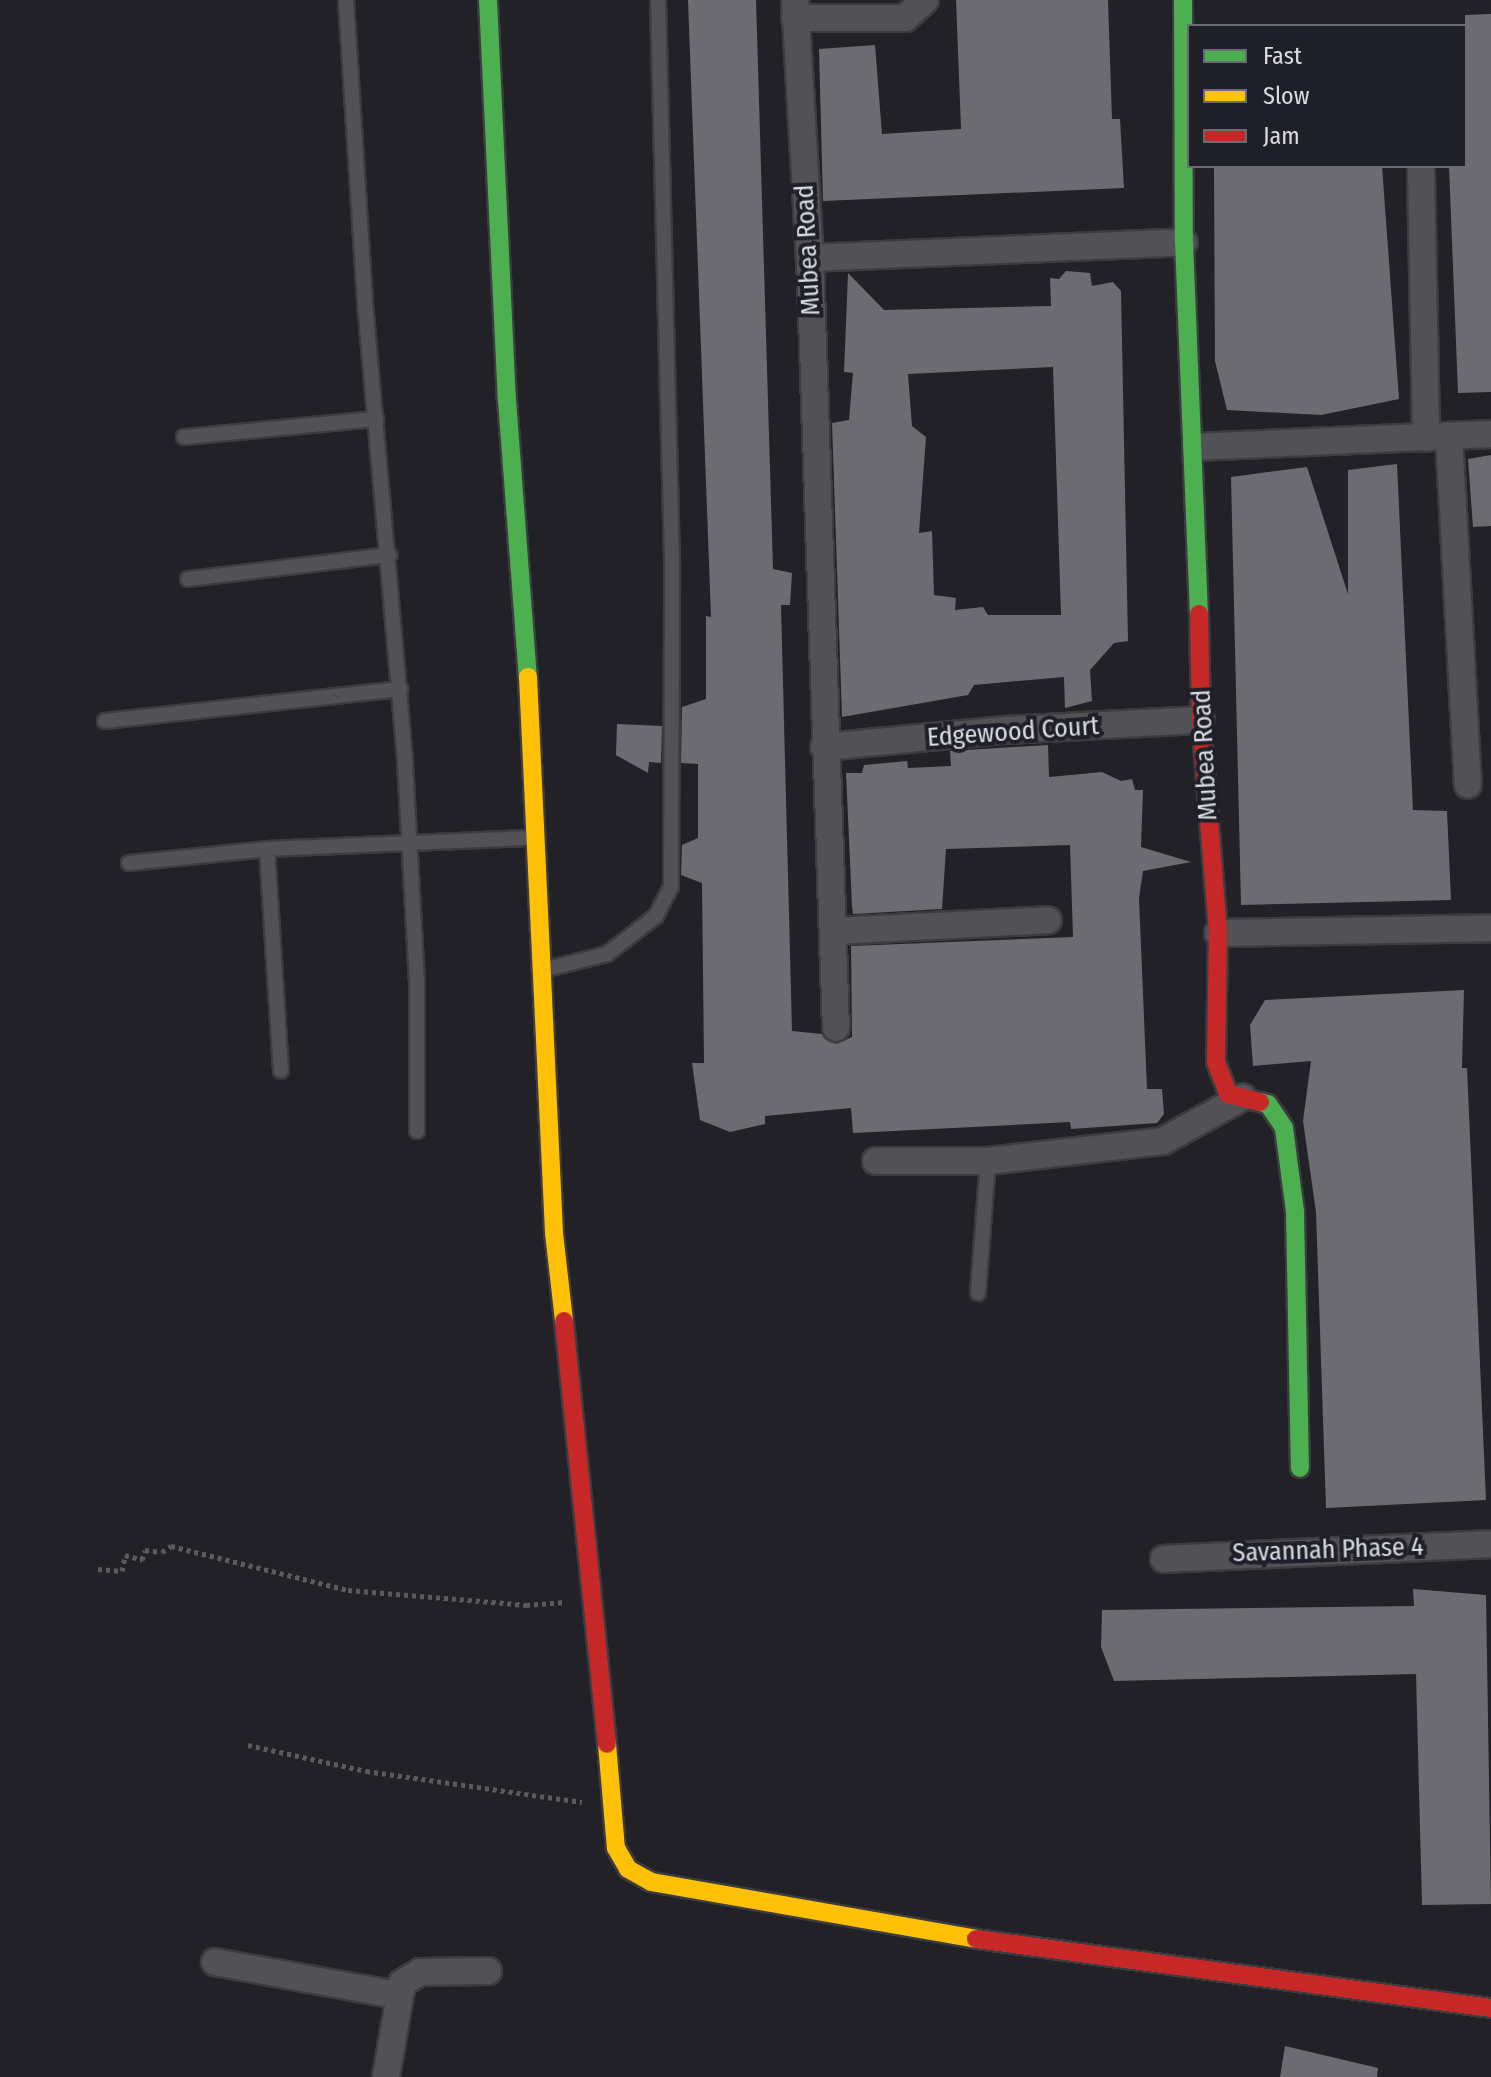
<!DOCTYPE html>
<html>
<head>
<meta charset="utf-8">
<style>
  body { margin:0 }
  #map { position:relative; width:1491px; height:2077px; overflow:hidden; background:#212127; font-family:"Fira Sans Condensed",sans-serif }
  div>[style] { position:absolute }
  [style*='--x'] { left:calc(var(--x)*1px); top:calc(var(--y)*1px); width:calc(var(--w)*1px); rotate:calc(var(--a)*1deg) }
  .building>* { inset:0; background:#6b6b71 }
  .path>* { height:5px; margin-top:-2.5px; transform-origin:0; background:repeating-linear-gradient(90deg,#5b5b5f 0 4px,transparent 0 8px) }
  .roads { filter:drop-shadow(2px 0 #3c3c40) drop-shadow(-2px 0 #3c3c40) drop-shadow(0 2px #3c3c40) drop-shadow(0 -2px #3c3c40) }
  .lane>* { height:14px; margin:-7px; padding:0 7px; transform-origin:7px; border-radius:7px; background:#515156 }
  .street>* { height:26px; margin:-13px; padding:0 13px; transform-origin:13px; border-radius:13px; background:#515156 }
  .fast>* { height:18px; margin:-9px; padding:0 9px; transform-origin:9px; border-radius:9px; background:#4caf50 }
  .slow>* { height:18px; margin:-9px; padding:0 9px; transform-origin:9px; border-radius:9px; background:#ffc107 }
  .jam>* { height:18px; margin:-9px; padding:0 9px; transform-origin:9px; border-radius:9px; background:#c62828 }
  span { translate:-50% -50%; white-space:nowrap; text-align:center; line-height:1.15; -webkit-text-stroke:8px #1f1f29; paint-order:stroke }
  .street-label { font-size:26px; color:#dbdce2 }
  .legend { position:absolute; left:1187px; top:24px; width:280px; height:144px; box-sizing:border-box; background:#1f1f29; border:2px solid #6a6b73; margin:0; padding:10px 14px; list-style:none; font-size:24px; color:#dbdce2 }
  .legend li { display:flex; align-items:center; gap:16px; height:40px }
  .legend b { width:40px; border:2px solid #6a6b73 }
</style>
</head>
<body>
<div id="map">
  <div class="building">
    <i style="clip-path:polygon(688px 0,756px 0,773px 569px,792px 573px,790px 605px,781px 605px,792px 1031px,822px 1034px,836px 1044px,852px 1037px,851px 946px,1073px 937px,1070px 845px,946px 849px,942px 909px,853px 914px,852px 906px,846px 773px,862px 773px,864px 765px,907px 761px,908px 768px,951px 766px,950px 751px,1048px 745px,1049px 777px,1102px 772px,1121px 781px,1132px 779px,1135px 790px,1143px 790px,1141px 847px,1191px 862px,1143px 871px,1139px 898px,1147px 1089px,1162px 1089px,1164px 1114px,1157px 1123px,1071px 1129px,1070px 1122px,853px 1133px,851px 1108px,765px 1116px,765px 1124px,730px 1132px,700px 1120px,692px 1063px,704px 1063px,702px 883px,681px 875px,682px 845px,698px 838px,698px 764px,681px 763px,682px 707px,706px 699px,706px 616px,711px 617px)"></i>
    <i style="clip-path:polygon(956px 0,1108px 0,1112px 119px,1120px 119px,1124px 188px,823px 201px,819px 49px,875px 45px,882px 134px,961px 129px)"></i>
    <i style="clip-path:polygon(1491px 14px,1491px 392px,1458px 393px,1449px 166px,1465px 166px,1465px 15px)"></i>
    <i style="clip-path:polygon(1214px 166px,1382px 166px,1399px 399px,1321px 415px,1227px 410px,1215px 361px)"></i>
    <i style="clip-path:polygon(evenodd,1066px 271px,1090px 273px,1092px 286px,1113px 282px,1121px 291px,1128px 641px,1114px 643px,1090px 670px,1092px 701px,1065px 708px,1064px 677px,974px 685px,968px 695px,842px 717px,832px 423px,849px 420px,853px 373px,844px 372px,848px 273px,884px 310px,1051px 306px,1050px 278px,1059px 279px,1066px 271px,1053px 367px,1061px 615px,988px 615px,983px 607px,955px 610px,956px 598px,934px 595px,932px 531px,919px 533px,926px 437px,912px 426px,908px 374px,1053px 367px)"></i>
    <i style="clip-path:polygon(1491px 455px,1491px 526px,1473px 527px,1468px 459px)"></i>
    <i style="clip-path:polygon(1397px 464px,1413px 810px,1447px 811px,1451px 900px,1241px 905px,1231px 477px,1307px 467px,1348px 594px,1348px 470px)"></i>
    <i style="clip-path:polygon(617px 724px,662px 726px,661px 763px,649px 762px,648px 773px,616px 755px)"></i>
    <i style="clip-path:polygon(1464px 990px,1462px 1068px,1467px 1068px,1486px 1500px,1326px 1508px,1316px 1212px,1303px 1121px,1311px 1061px,1253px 1066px,1250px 1025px,1265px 1000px)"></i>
    <i style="clip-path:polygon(1413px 1589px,1486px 1595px,1491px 1904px,1422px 1905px,1416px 1674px,1114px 1681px,1101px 1647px,1102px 1610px,1414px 1606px)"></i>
    <i style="clip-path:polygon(1285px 2046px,1378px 2068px,1377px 2077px,1280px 2077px)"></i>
  </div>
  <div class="path">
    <i style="--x:98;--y:1569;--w:24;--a:5"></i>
    <i style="--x:122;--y:1571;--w:16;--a:-79"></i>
    <i style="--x:125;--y:1555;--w:18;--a:16"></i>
    <i style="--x:142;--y:1560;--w:10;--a:-73"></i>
    <i style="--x:145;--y:1550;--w:17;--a:7"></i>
    <i style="--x:162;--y:1552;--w:11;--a:-34"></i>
    <i style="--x:171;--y:1546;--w:182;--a:14"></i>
    <i style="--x:348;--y:1590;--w:179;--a:4.8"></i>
    <i style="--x:526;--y:1605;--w:40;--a:-4.3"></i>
    <i style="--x:248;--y:1745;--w:121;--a:12.4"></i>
    <i style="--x:366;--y:1771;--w:218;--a:8.2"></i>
  </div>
  <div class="roads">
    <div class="lane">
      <i style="--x:346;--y:0;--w:315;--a:86.4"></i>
      <i style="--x:366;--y:314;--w:450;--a:85"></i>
      <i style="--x:405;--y:762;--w:219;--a:86.9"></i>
      <i style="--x:417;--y:981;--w:150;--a:90"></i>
      <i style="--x:184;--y:437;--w:193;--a:-5.4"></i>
      <i style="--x:188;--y:579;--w:203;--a:-6.8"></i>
      <i style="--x:105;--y:721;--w:297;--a:-6.2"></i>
      <i style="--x:267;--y:849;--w:222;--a:86.4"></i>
      <i style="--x:129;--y:863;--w:139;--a:-5.8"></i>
      <i style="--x:267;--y:849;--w:268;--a:-2.4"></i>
      <i style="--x:543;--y:970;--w:66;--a:-14"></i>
      <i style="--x:607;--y:954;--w:62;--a:-37.8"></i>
      <i style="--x:656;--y:916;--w:33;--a:-63"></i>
      <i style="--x:671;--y:887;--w:326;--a:-89.8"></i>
      <i style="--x:672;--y:561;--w:561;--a:-91.43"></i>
      <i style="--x:978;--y:1293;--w:132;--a:-85.7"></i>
    </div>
    <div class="street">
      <i style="--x:795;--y:0;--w:258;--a:86.7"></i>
      <i style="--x:810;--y:258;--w:770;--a:88.07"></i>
      <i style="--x:795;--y:18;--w:110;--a:0"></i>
      <i style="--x:905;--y:18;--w:27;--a:-42"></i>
      <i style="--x:1421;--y:171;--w:267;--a:88.9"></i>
      <i style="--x:810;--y:258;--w:374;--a:-2.4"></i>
      <i style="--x:1449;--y:436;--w:349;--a:86.9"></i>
      <i style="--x:1196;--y:447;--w:295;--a:-2.5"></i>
      <i style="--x:824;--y:747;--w:182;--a:-5.4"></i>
      <i style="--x:1005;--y:730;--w:196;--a:-2.9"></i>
      <i style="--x:834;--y:931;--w:214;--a:-2.9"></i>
      <i style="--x:1218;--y:933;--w:273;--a:-1"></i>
      <i style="--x:876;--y:1161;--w:112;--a:0"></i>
      <i style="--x:988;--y:1161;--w:176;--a:-6.5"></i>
      <i style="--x:1163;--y:1141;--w:91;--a:-28.8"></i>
      <i style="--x:1164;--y:1559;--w:327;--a:-2.6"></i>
      <i style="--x:215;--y:1962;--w:185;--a:10.3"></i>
      <i style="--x:386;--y:2077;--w:95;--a:-80.3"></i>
      <i style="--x:402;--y:1983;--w:21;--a:-31"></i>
      <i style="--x:420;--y:1972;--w:68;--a:-0.8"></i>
    </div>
    <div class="fast">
      <i style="--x:488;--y:0;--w:400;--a:87.3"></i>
      <i style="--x:507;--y:400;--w:278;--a:85.7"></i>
      <i style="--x:1183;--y:0;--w:242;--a:89.8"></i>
      <i style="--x:1184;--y:242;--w:372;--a:87.7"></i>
      <i style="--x:1260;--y:1102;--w:8;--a:14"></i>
      <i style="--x:1268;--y:1104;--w:29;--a:56"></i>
      <i style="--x:1284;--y:1128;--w:85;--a:82.5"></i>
      <i style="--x:1295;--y:1212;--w:256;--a:88.9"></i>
    </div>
    <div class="slow">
      <i style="--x:528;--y:677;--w:557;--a:87.32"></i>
      <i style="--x:554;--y:1233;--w:89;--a:83.5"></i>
      <i style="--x:607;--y:1744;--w:104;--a:85.1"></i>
      <i style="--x:616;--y:1848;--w:24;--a:60"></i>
      <i style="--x:628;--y:1869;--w:26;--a:29"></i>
      <i style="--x:651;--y:1882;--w:330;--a:9.9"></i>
    </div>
    <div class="jam">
      <i style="--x:1199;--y:614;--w:106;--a:88.9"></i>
      <i style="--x:1201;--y:720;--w:214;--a:85.4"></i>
      <i style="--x:1218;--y:933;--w:129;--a:90.9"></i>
      <i style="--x:1216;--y:1062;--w:34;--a:69"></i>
      <i style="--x:1228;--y:1094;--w:33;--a:14"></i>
      <i style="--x:564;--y:1321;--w:425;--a:84.2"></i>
      <i style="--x:976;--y:1939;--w:520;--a:7.63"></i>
    </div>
  </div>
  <div class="street-label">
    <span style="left:808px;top:250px;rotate:-93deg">Mubea Road</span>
    <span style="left:1013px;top:732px;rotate:-4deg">Edgewood Court</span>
    <span style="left:1205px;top:755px;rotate:-93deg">Mubea Road</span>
    <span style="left:1328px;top:1550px;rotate:-2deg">Savannah Phase 4</span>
  </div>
  <ul class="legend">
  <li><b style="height:10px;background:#4caf50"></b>Fast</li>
  <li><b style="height:10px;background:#ffc107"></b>Slow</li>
  <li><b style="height:10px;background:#c62828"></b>Jam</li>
  </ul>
</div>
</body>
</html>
